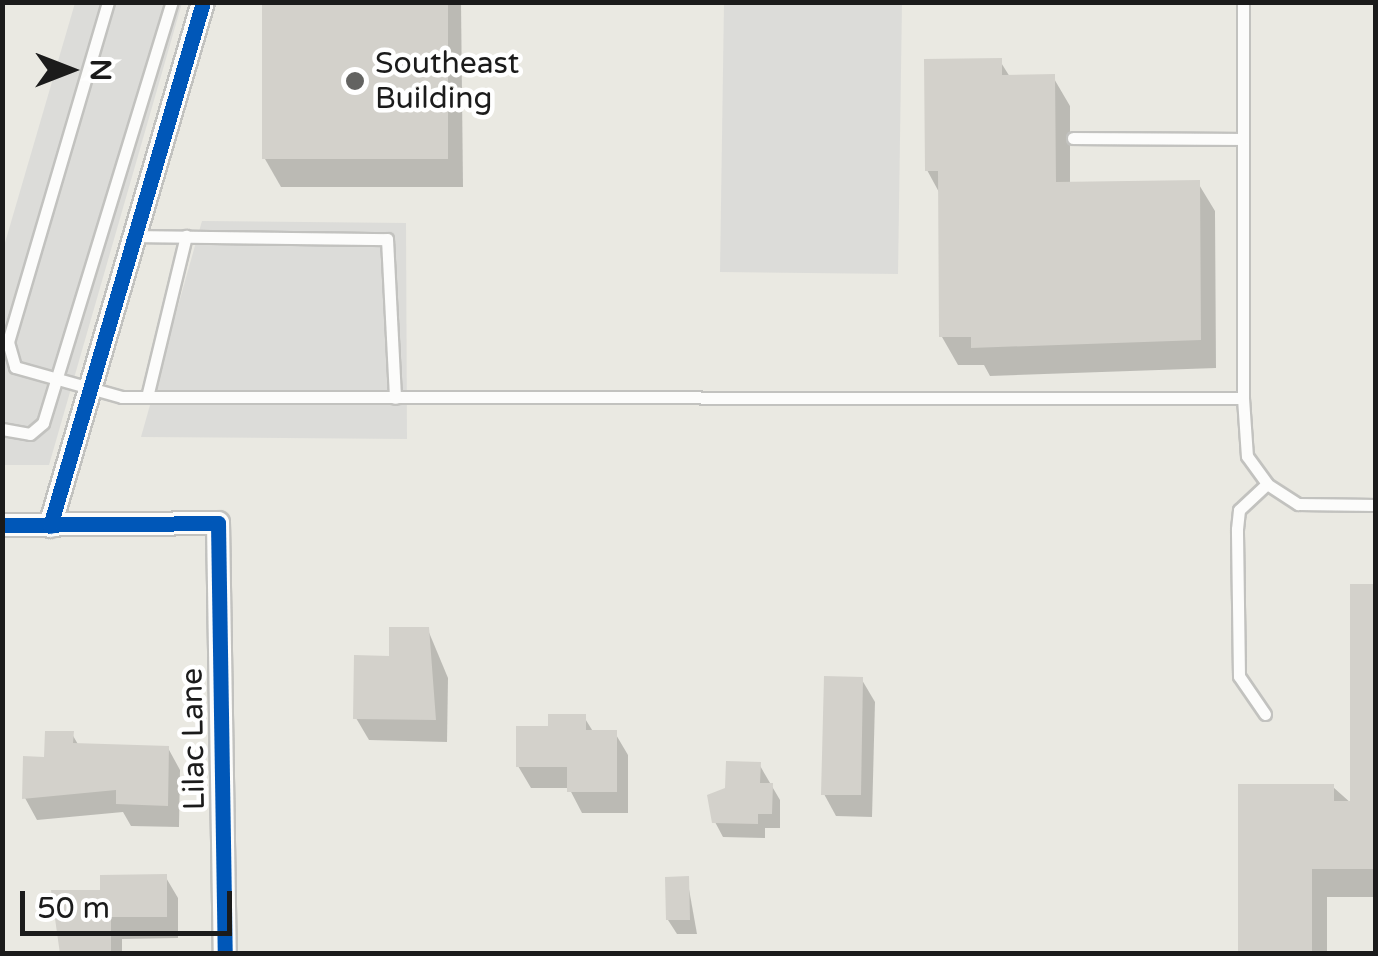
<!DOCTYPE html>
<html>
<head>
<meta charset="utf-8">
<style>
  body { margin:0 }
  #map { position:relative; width:1378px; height:956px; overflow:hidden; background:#eae9e2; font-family:"Varela Round",sans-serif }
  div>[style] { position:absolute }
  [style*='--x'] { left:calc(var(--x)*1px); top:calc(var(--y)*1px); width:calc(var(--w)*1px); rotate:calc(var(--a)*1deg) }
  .parking>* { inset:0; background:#dcdcd9 }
  .shadow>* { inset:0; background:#0003 }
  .building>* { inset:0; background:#d3d1cb }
  .roads { filter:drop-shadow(2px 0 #c2c2bf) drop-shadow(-2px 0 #c2c2bf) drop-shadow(0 2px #c2c2bf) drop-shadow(0 -2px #c2c2bf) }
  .service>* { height:11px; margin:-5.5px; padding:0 5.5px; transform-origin:5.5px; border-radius:5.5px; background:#fcfcfb }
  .minor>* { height:22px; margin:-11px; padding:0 11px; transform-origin:11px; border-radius:11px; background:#fcfcfb }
  .cycleway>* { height:15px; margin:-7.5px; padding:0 7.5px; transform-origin:7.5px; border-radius:7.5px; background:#0057b8 }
  .dots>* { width:28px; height:28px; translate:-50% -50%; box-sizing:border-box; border:5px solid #fff; border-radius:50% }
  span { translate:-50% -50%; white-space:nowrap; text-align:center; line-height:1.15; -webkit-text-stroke:9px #fff; paint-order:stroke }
  .poi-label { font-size:30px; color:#1b1b1b }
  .left { translate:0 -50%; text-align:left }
  .street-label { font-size:30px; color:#1b1b1b }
  .frame { position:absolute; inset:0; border:5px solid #1b1b1b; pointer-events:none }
  .north { position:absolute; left:20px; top:20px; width:100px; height:100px; -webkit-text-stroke:8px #fff; paint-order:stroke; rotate:90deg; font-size:28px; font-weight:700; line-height:40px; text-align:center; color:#1b1b1b }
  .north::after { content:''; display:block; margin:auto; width:35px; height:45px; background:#1b1b1b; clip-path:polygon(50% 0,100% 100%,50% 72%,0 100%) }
  .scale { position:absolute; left:20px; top:891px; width:212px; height:45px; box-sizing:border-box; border:5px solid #1b1b1b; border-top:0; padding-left:12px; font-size:30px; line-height:35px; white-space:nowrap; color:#1b1b1b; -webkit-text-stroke:8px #fff; paint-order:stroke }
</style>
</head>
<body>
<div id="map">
  <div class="parking">
    <i style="clip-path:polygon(75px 3px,182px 3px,49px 465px,3px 465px,2px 253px)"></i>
    <i style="clip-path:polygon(724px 3px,902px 3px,898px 274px,720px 272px)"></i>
    <i style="clip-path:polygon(202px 221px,406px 223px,407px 439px,141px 437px)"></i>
  </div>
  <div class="shadow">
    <i style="clip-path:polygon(265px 2px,461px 2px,463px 187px,281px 187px,265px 159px)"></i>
    <i style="clip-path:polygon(1000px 61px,1010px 77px,1053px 77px,1070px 106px,1070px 184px,1198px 183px,1215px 211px,1216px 368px,990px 376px,984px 365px,958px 365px,942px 337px,940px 194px,927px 170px)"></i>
    <i style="clip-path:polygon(1376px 587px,1376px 897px,1327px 897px,1327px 954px,1241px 954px,1333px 787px,1352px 804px)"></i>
    <i style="clip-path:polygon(428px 630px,448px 678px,447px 742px,369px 740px,356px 718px)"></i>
    <i style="clip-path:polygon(862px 680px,875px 702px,872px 817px,836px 816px,824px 794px)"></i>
    <i style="clip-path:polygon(584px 717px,594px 733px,615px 733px,628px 755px,628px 813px,582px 813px,569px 788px,531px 788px,518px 766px,550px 729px)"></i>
    <i style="clip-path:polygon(72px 734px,79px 746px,168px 748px,180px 770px,179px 827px,131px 826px,123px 812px,37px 820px,25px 798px)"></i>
    <i style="clip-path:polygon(759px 764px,780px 800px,780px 828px,765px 828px,765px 838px,723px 837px,715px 822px,728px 790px)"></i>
    <i style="clip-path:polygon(165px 876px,178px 898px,178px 938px,122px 939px,122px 954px,62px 954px)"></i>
    <i style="clip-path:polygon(687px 878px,697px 934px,677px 934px,668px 920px)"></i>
  </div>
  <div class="building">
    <i style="clip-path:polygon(262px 2px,448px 2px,448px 159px,262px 159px)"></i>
    <i style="clip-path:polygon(1002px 58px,1002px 75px,1055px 74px,1056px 182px,1200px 180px,1201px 340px,971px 348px,971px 337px,939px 337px,938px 171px,925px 171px,924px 59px)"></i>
    <i style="clip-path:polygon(1350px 584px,1376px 584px,1376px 869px,1312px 869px,1312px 954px,1238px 954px,1238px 784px,1334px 784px,1334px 801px,1350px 801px)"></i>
    <i style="clip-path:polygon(389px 627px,429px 627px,436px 720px,353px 719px,354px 655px,389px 656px)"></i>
    <i style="clip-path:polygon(824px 676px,863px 677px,861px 795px,821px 795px)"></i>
    <i style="clip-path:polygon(548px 714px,586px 714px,586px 730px,617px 730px,617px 792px,567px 792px,567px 767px,516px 767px,516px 726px,548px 726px)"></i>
    <i style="clip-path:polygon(45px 731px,74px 731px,73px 743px,169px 746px,168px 806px,116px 804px,116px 790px,22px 799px,23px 756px,44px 757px)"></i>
    <i style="clip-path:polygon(726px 761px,761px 762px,760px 783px,773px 783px,772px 814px,758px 814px,758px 824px,712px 823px,707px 795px,725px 788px)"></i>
    <i style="clip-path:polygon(167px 874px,167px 917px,111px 917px,111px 954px,60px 954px,51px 890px,100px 890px,100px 875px)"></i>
    <i style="clip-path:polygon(689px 876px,690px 920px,666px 920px,665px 877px)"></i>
  </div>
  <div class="roads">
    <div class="service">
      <i style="--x:108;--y:2;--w:354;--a:106.4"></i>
      <i style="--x:8;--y:342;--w:26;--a:74"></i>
      <i style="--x:15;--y:367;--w:111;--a:15.7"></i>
      <i style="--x:122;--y:397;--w:1121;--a:0.05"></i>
      <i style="--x:1243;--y:398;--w:396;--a:-90"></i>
      <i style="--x:1073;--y:138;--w:170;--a:0.3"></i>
      <i style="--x:135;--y:236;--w:252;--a:0.7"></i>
      <i style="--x:387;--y:239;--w:159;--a:87.1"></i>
      <i style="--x:147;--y:397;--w:166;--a:-76.4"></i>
      <i style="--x:1243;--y:398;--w:58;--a:86.1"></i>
      <i style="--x:1247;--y:456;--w:34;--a:54"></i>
      <i style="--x:1267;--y:484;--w:37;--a:33"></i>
      <i style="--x:1298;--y:504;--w:78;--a:0.7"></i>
      <i style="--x:2;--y:429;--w:28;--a:10"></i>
      <i style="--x:30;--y:434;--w:17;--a:-40"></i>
      <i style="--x:43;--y:423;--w:440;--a:-73"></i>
      <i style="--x:1265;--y:714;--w:46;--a:-124.4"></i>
      <i style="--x:1239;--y:676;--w:147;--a:-90.8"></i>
      <i style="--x:1237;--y:529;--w:19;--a:-84"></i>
      <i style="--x:1239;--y:510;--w:38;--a:-43"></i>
    </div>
    <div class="minor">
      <i style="--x:2;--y:525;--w:216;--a:-0.5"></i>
      <i style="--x:218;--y:523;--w:431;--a:89.1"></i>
      <i style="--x:50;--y:526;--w:546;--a:-73.72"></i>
    </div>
  </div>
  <div class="cycleway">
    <i style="--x:2;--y:525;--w:216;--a:-0.5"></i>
    <i style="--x:218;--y:523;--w:431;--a:89.1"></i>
    <i style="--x:50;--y:526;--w:546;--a:-73.72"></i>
  </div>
  <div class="dots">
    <i style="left:355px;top:81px;background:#636361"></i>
  </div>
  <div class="poi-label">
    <span class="left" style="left:375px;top:81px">Southeast<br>Building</span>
  </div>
  <div class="street-label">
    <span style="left:194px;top:739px;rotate:-91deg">Lilac Lane</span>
  </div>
  <div class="frame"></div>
  <div class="north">N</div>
  <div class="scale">50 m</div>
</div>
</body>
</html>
